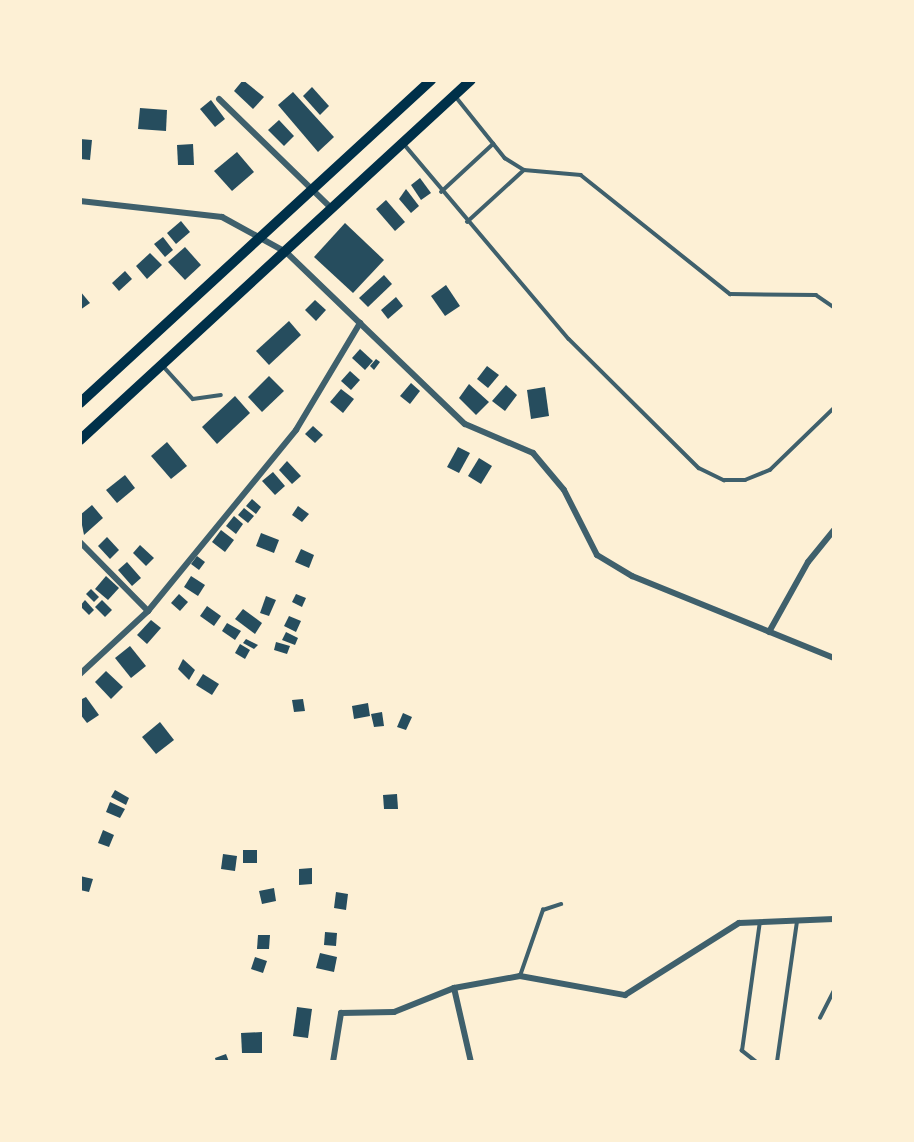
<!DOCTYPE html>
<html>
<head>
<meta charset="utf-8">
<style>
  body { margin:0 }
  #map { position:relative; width:914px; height:1142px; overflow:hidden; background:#fdf0d5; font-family:"Noto Sans",sans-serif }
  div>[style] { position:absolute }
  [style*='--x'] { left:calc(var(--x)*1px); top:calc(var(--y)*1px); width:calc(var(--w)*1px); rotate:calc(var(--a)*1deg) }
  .building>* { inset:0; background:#264d5e }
  .service>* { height:3.5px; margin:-1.75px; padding:0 1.75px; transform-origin:1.75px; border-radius:1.75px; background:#3f606c }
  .minor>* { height:6px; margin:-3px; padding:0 3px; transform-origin:3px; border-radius:3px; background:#3f606c }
  .trunk>* { height:10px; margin:-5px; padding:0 5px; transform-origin:5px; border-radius:5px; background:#003049 }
  span { translate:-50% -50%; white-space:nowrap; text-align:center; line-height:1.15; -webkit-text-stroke:5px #fdf0d5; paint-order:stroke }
  .frame { position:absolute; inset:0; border:82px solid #fdf0d5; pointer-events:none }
</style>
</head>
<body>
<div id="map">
  <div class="building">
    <i style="clip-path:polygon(243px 80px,264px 97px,253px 109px,234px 91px)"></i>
    <i style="clip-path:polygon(312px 87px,329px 106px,320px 115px,303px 96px)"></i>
    <i style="clip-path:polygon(293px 92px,334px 137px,318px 152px,278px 105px)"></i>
    <i style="clip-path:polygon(211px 100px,225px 119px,215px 127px,200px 109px)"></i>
    <i style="clip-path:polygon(140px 108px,167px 110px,166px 131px,138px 129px)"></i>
    <i style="clip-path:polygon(279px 120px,294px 136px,284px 146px,268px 130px)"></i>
    <i style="clip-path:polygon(80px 139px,92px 140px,90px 160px,80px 159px)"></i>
    <i style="clip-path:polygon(193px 144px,194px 165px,178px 165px,177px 145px)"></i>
    <i style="clip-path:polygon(237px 152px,254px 172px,232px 191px,214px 171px)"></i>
    <i style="clip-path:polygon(420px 178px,431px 193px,421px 200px,411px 185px)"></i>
    <i style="clip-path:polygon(406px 189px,419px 206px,411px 213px,399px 199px)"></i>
    <i style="clip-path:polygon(386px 200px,405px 222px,395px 231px,376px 209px)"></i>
    <i style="clip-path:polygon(181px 221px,190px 232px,176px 244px,167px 233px)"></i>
    <i style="clip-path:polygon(345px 223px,384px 260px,353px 293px,314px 257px)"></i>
    <i style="clip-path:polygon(163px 237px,173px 250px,165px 257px,154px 244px)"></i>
    <i style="clip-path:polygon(185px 247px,201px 265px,185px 280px,168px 262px)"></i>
    <i style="clip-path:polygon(150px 253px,162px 265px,147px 279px,136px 266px)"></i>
    <i style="clip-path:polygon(125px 271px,132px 279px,119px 291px,112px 283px)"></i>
    <i style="clip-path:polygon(384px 275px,392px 284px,368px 307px,359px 298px)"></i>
    <i style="clip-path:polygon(446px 285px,460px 306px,445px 316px,431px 296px)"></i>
    <i style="clip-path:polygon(80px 291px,90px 303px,80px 310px)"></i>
    <i style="clip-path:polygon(396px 297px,403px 306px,388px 319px,381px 310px)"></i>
    <i style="clip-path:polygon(315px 300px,326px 310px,316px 321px,305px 310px)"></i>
    <i style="clip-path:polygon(289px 321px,301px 335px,269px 365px,256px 351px)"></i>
    <i style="clip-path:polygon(360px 349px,373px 361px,365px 370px,352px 358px)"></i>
    <i style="clip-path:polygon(376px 359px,380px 362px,374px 370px,370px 366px)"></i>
    <i style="clip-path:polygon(487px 366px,499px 375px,488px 388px,477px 379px)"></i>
    <i style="clip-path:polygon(350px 371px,360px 380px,351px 390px,341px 381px)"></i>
    <i style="clip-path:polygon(269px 376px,284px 391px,262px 412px,248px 397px)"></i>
    <i style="clip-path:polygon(411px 383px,420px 391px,410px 404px,400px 396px)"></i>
    <i style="clip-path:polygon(469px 384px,489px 402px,476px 415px,459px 398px)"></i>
    <i style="clip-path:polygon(506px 385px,517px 395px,505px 411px,492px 401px)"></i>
    <i style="clip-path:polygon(545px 387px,549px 416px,531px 419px,527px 390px)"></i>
    <i style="clip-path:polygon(341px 389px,354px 399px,343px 413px,330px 402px)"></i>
    <i style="clip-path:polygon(235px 396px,250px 413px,217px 444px,202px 427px)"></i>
    <i style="clip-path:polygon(313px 426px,323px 435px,315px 443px,305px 434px)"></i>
    <i style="clip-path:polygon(167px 442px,187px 466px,171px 479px,151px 456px)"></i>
    <i style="clip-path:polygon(458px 447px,470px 453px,459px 473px,447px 467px)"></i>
    <i style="clip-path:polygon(479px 458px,492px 466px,481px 484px,468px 476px)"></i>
    <i style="clip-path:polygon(287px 461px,301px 476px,292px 484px,279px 470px)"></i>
    <i style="clip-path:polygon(273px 472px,285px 486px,275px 495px,262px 481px)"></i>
    <i style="clip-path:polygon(125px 475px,135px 488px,117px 503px,106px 490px)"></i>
    <i style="clip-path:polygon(252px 499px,261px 507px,256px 514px,246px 506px)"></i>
    <i style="clip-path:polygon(92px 505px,103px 518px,84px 535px,80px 515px)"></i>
    <i style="clip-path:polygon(298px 506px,309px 514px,302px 522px,292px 515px)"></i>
    <i style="clip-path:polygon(244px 508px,254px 516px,248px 523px,238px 515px)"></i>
    <i style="clip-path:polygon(234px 516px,243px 524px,236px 534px,226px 526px)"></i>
    <i style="clip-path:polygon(221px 530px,234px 540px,225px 552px,212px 542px)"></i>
    <i style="clip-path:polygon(261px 533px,279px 540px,274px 553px,256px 546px)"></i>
    <i style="clip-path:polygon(107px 537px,119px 550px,110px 559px,98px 546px)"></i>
    <i style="clip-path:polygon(140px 545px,154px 558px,146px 566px,133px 553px)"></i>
    <i style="clip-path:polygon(301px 549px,314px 555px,309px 568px,295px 562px)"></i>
    <i style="clip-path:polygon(197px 556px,205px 562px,199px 570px,191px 564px)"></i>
    <i style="clip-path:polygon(127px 562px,141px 578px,132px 586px,118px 570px)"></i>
    <i style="clip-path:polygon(106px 576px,119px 588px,108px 600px,95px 589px)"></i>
    <i style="clip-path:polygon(191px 576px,205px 585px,198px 596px,184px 587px)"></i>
    <i style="clip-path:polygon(91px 589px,99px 597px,94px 602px,86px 594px)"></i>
    <i style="clip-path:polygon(179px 594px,188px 602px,180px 611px,171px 603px)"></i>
    <i style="clip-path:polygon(296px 594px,306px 598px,302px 607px,292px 602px)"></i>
    <i style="clip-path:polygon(266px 596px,276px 600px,269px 616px,260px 613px)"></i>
    <i style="clip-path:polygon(85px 600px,94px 610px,89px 615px,80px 606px)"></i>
    <i style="clip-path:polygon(102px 600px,112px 610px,105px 617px,95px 607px)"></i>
    <i style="clip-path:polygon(207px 606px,221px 616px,214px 626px,200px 616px)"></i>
    <i style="clip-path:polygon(243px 609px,262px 623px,255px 634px,235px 619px)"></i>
    <i style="clip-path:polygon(289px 616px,301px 621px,296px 632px,284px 626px)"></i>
    <i style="clip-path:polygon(151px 620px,161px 628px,147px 644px,137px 635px)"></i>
    <i style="clip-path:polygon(227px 623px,241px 631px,235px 640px,222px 631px)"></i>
    <i style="clip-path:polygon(286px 632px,298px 638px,295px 645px,282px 640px)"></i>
    <i style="clip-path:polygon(246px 639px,258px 645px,254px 649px,243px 643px)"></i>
    <i style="clip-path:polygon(276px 642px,290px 646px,287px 654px,274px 650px)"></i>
    <i style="clip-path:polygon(240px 644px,250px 650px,245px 659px,235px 653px)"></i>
    <i style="clip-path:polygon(130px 646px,146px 666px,131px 678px,115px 658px)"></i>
    <i style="clip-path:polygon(183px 659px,195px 670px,189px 680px,178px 669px)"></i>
    <i style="clip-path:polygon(106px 671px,123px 687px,111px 699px,95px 682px)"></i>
    <i style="clip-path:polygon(203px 674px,219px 684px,212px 695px,196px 685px)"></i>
    <i style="clip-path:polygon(86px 697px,99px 715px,87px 723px,80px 714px,80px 700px)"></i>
    <i style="clip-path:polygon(303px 699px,305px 711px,294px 712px,292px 700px)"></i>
    <i style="clip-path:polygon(368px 703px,370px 716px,354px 719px,352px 706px)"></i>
    <i style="clip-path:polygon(382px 712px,384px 726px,374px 727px,371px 714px)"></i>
    <i style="clip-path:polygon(403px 713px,412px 717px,406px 730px,397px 727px)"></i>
    <i style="clip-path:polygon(160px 722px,174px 740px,156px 754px,142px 737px)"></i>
    <i style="clip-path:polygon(115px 790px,129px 798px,126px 805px,111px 797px)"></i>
    <i style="clip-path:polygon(397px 794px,398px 809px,384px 809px,383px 795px)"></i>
    <i style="clip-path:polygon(110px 802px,125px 809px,120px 818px,106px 812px)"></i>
    <i style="clip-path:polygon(103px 830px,114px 835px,109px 847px,98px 843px)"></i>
    <i style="clip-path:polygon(243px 850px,257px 850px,257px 863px,243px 863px)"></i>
    <i style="clip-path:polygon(223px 854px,237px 856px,235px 871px,221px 869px)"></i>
    <i style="clip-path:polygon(312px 868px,312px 884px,299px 885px,299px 869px)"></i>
    <i style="clip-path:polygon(80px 876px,93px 879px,89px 892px,80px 890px)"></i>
    <i style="clip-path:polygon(274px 888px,276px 901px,262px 904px,259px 891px)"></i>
    <i style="clip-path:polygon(336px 892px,348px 894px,346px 910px,334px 908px)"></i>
    <i style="clip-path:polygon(325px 932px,337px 933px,336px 946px,324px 945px)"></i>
    <i style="clip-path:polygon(258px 935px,270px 935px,269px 949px,257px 949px)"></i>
    <i style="clip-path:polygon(320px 953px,337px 957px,334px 972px,316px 968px)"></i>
    <i style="clip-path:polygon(255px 957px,267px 961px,263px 973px,251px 969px)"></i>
    <i style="clip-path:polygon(297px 1007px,312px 1009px,308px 1038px,293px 1036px)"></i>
    <i style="clip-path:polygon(262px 1032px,262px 1053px,242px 1053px,241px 1033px)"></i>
    <i style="clip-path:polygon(226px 1054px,229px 1062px,216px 1062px,215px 1058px)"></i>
  </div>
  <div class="service">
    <i style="--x:457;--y:98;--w:77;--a:51.3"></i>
    <i style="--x:505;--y:158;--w:22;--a:32"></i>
    <i style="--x:524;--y:170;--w:57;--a:5"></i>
    <i style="--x:581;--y:175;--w:191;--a:38.6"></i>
    <i style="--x:730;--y:294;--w:86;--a:0.7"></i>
    <i style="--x:816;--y:295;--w:22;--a:34"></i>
    <i style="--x:404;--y:144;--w:255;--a:49.8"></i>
    <i style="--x:569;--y:339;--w:183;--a:44.8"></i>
    <i style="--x:699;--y:468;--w:28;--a:26"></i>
    <i style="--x:724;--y:480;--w:21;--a:0"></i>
    <i style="--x:745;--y:480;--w:27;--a:-22"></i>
    <i style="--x:770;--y:470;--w:89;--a:-44.1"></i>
    <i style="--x:441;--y:192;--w:71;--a:-42.7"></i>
    <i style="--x:467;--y:222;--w:77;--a:-42.4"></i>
    <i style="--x:164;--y:367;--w:43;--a:47.8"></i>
    <i style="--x:193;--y:399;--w:28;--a:-8"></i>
    <i style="--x:520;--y:976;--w:70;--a:-70.8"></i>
    <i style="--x:543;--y:910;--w:19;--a:-18"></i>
    <i style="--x:820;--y:1018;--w:31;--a:-63"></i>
    <i style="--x:756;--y:1062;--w:18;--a:-142"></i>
    <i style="--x:742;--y:1051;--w:130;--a:-82.1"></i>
    <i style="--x:777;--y:1062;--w:141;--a:-81.9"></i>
  </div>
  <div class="minor">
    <i style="--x:219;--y:99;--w:158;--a:44.2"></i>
    <i style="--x:80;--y:201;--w:143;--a:6.4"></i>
    <i style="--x:222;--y:217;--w:73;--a:28.7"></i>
    <i style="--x:286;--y:252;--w:248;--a:43.9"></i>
    <i style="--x:465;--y:424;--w:74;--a:23.1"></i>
    <i style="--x:533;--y:453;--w:48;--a:50"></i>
    <i style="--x:564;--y:490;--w:73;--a:63.1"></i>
    <i style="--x:597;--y:555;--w:41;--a:31"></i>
    <i style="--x:632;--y:576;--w:218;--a:22.1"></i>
    <i style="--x:80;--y:542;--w:97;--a:45.4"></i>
    <i style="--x:769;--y:632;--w:80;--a:-60.9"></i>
    <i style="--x:808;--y:562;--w:41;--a:-50.9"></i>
    <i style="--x:80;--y:674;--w:93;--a:-42.8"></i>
    <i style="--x:148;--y:611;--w:234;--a:-50.7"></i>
    <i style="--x:296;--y:430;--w:125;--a:-59.1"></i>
    <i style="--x:454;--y:988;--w:76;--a:77.1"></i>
    <i style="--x:333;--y:1062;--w:50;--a:-80.7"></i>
    <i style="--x:341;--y:1013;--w:53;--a:-1.1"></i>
    <i style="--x:394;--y:1012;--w:65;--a:-21.8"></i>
    <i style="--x:454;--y:988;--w:67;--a:-10.3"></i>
    <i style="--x:520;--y:976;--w:107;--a:10.3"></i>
    <i style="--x:625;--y:995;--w:135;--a:-32.3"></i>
    <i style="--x:739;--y:923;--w:95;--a:-2.4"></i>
  </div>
  <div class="trunk">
    <i style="--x:80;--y:403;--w:477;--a:-42.6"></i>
    <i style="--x:80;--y:440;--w:531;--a:-42.64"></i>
  </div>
  <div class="frame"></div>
</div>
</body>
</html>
